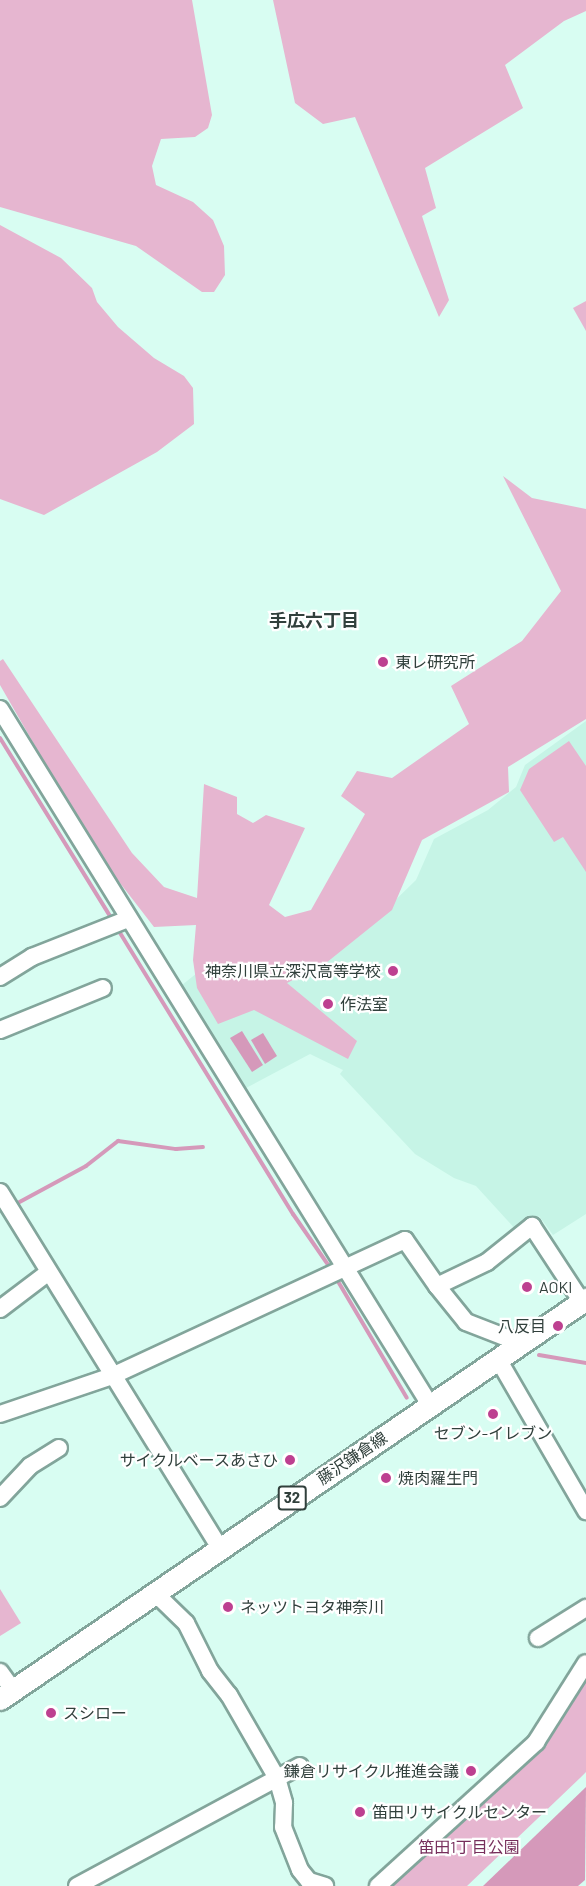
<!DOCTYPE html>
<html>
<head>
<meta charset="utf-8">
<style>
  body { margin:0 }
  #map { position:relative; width:586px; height:1886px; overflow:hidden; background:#d8fdf2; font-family:Barlow,"Noto Sans JP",sans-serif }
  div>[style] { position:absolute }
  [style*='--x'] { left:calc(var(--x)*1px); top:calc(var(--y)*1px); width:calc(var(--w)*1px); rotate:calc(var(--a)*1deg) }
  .built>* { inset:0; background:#c6f4e6 }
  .green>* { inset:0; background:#e6b6d0 }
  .water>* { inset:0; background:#d599ba }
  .stream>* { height:4px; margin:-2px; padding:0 2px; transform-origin:2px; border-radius:2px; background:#d599ba }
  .roads { filter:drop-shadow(2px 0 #82a59b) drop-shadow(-2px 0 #82a59b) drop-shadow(0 2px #82a59b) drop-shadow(0 -2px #82a59b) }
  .minor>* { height:16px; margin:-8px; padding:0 8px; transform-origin:8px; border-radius:8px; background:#fff }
  .major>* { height:21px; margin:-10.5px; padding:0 10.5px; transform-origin:10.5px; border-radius:10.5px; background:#fff }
  .dots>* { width:16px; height:16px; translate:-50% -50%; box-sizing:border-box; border:3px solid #fff; border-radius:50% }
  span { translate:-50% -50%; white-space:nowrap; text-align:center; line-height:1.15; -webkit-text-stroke:4.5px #fff; paint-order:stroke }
  .shield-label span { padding:2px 4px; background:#fff; border:2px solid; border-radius:4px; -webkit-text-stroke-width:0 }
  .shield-label { font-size:15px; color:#31403c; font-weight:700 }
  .poi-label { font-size:16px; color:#31403c }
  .left { translate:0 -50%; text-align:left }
  .right { translate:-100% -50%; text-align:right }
  .street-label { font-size:16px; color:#31403c }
  .park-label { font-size:16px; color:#772f5c }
  .neighbourhood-label { font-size:18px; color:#31403c; font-weight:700 }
</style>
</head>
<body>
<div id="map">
  <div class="built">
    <i style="clip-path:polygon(586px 721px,586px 1214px,553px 1235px,539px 1216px,517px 1231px,476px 1186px,454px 1178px,415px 1154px,340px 1074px,343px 1070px,310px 1054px,246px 1088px,182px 985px,217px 957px,381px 914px,416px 880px,434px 839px,488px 810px,516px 787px,525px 765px)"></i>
  </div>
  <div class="green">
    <i style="clip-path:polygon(0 0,192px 0,212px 115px,208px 128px,195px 137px,161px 139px,152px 166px,156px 185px,193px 202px,213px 220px,224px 246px,225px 275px,214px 292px,202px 292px,136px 246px,0 207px)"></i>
    <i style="clip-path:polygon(273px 0,586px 0,586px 11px,564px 21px,505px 65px,523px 108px,425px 168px,436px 208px,422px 216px,449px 300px,439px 317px,355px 117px,323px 124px,295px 103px)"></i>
    <i style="clip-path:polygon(0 225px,61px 258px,92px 288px,97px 302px,118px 327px,154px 358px,184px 376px,193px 388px,194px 424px,157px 452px,44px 515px,0 499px)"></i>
    <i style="clip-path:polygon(586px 301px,586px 331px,573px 308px)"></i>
    <i style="clip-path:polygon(503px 476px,532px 498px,586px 509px,586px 719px,508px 767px,509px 792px,422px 840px,392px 910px,326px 963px,287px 983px,357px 1041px,348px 1059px,254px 1010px,218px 1024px,197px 988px,193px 960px,196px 925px,154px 927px,96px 852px,0 685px,0 661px,3px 659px,132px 853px,164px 887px,197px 898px,204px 784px,237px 797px,237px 814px,253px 823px,266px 815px,305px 828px,269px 905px,285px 917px,311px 910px,365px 814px,341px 796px,357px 771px,392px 778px,469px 724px,451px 686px,522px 641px,561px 591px)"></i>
    <i style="clip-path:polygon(569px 741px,586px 766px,586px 872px,563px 837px,554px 842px,520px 790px,529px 769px)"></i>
    <i style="clip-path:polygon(0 1589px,21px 1623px,0 1636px)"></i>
    <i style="clip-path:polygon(586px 1676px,586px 1772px,580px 1778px,467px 1886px,386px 1886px,502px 1780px)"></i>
  </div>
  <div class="water">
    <i style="clip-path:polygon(242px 1031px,263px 1065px,252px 1072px,230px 1038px)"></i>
    <i style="clip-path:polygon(263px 1033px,277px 1056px,265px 1064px,251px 1040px)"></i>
    <i style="clip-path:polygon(586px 1787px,585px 1880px,578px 1886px,483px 1886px)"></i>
  </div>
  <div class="stream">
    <i style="--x:0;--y:738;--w:215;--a:58.3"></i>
    <i style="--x:117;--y:928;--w:336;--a:58.4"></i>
    <i style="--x:293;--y:1214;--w:67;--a:55.4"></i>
    <i style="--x:14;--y:1205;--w:82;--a:-28.4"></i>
    <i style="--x:86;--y:1166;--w:41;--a:-38"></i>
    <i style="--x:118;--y:1141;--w:59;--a:7.9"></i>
    <i style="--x:176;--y:1149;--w:27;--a:-4"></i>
    <i style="--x:336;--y:1278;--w:139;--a:59.4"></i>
    <i style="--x:539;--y:1355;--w:48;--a:9.7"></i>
  </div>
  <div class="roads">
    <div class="minor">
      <i style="--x:0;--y:709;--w:818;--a:58.29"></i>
      <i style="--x:0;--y:977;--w:38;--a:-32"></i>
      <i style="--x:32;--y:957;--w:103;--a:-21.6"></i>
      <i style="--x:0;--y:1030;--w:111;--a:-22.2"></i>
      <i style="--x:0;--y:1192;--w:418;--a:58.3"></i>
      <i style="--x:437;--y:1286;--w:46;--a:51.1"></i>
      <i style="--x:466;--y:1322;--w:58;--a:21.3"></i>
      <i style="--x:0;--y:1309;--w:61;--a:-37.1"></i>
      <i style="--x:498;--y:1359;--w:176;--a:59.9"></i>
      <i style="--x:0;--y:1414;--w:118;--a:-18.7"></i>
      <i style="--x:112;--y:1376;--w:323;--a:-24.9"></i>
      <i style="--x:405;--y:1240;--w:56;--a:55.2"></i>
      <i style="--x:437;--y:1286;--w:55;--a:-25.6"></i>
      <i style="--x:487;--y:1262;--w:58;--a:-38.7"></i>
      <i style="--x:532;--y:1226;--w:91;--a:56.7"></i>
      <i style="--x:0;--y:1498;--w:44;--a:-46.8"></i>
      <i style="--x:30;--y:1466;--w:34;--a:-32"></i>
      <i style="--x:155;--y:1593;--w:43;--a:44.1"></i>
      <i style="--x:186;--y:1623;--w:54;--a:63.4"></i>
      <i style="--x:210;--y:1671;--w:31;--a:52"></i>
      <i style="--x:229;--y:1695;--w:96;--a:60"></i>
      <i style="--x:277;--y:1778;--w:26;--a:74"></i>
      <i style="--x:284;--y:1803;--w:24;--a:92"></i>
      <i style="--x:283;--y:1827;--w:46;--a:68.4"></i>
      <i style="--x:300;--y:1870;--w:14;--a:51"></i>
      <i style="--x:309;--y:1881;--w:17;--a:17"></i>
      <i style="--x:538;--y:1638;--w:57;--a:-32"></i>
      <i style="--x:0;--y:1672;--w:22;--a:54"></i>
      <i style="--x:77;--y:1886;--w:253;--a:-28.3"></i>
      <i style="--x:378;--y:1886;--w:214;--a:-42.3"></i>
      <i style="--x:536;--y:1742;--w:93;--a:-57.7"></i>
    </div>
    <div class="major">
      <i style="--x:0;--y:1699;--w:710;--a:-34.32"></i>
    </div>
  </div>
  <div class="dots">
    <i style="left:383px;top:662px;background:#bd4090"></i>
    <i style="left:393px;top:971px;background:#bd4090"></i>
    <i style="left:328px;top:1004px;background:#bd4090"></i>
    <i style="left:527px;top:1287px;background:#bd4090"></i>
    <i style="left:558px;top:1326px;background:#bd4090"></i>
    <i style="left:493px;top:1414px;background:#bd4090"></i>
    <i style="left:290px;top:1460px;background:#bd4090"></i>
    <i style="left:386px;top:1478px;background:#bd4090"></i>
    <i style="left:228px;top:1607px;background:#bd4090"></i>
    <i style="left:51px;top:1713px;background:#bd4090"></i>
    <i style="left:471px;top:1771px;background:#bd4090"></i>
    <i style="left:360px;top:1812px;background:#bd4090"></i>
  </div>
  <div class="shield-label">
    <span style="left:292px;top:1498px">32</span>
  </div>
  <div class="poi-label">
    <span class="left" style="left:395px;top:662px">東レ研究所</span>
    <span class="right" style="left:381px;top:971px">神奈川県立深沢高等学校</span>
    <span class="left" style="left:340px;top:1004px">作法室</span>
    <span class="left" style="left:539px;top:1287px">AOKI</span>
    <span class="right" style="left:546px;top:1326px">八反目</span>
    <span style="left:493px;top:1433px">セブン-イレブン</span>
    <span class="right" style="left:278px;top:1460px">サイクルベースあさひ</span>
    <span class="left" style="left:398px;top:1478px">焼肉羅生門</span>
    <span class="left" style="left:240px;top:1607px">ネッツトヨタ神奈川</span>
    <span class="left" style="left:63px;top:1713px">スシロー</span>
    <span class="right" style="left:459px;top:1771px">鎌倉リサイクル推進会議</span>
    <span class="left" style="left:372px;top:1812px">笛田リサイクルセンター</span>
  </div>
  <div class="street-label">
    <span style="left:352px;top:1458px;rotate:-34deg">藤沢鎌倉線</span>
  </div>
  <div class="park-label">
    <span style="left:469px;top:1847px">笛田1丁目公園</span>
  </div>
  <div class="neighbourhood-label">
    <span style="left:314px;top:620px">手広六丁目</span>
  </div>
</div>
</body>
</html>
